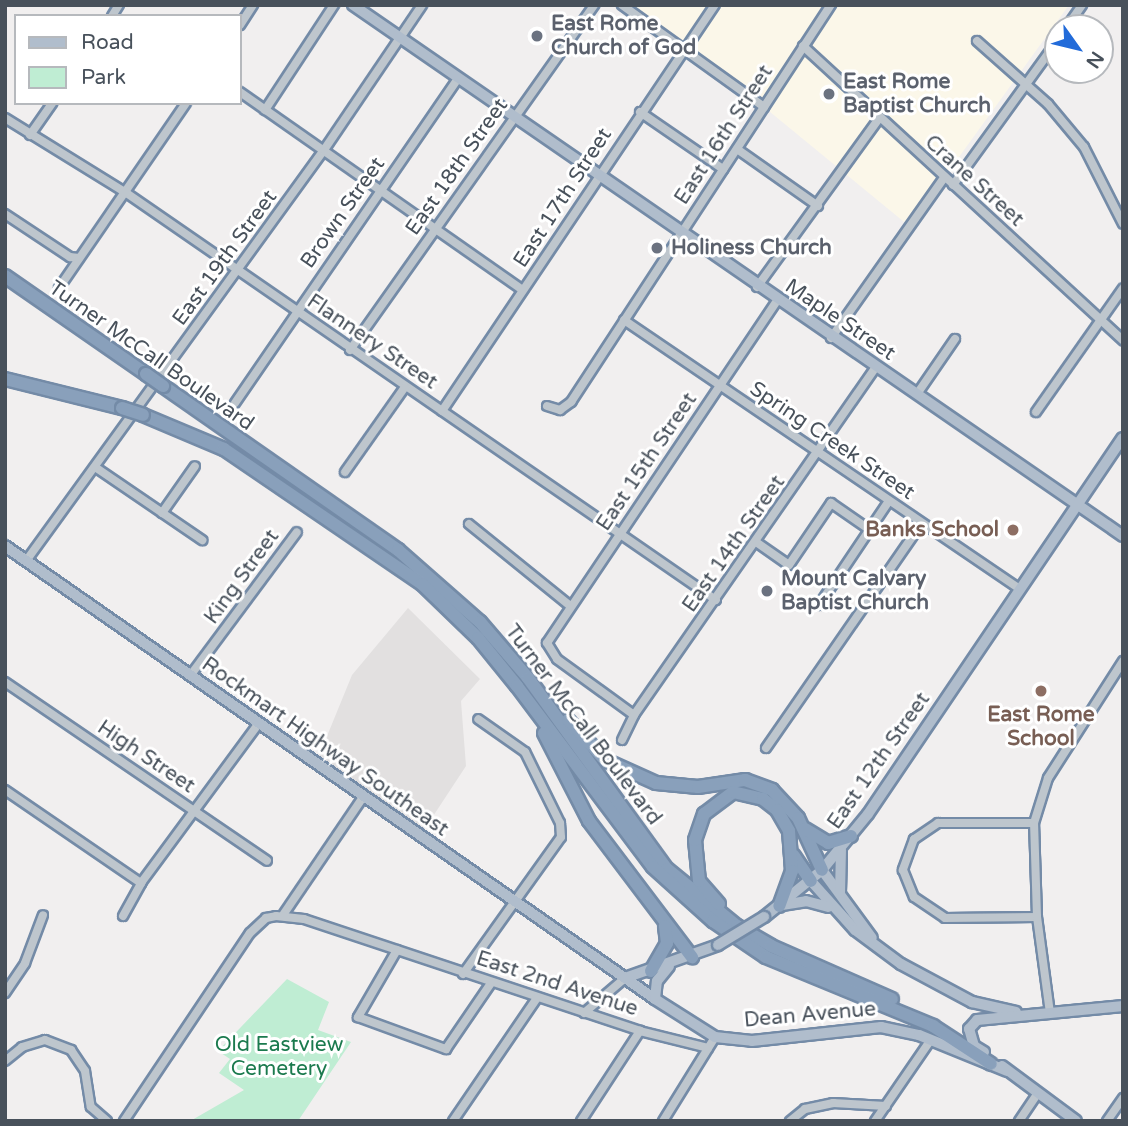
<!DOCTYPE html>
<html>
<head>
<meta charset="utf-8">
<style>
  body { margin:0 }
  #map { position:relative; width:1128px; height:1126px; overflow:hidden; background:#f1efef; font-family:"Varela Round",sans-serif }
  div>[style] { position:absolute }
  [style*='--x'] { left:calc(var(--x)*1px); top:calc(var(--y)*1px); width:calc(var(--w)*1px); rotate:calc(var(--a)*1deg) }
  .commercial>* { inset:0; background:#fbf7e9 }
  .education>* { inset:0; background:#e2e0e0 }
  .green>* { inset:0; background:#bfedd3 }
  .roads { filter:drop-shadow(2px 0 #748ba7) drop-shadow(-2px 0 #748ba7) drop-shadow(0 2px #748ba7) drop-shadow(0 -2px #748ba7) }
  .minor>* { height:8px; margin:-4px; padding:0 4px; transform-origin:4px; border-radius:4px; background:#bec6cd }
  .major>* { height:10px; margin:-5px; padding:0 5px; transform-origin:5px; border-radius:5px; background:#b0bdcc }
  .highway>* { height:12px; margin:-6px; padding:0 6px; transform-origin:6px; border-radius:6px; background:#89a0bb }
  .bridges { filter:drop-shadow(2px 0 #748ba7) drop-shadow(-2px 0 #748ba7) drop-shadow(0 2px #748ba7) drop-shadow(0 -2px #748ba7) }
  .major-bridge>* { height:10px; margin:-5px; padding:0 5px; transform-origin:5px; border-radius:5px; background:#b0bdcc }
  .highway-bridge>* { height:12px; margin:-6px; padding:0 6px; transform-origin:6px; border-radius:6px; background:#89a0bb }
  .dots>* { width:19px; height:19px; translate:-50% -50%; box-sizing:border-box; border:4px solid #fff; border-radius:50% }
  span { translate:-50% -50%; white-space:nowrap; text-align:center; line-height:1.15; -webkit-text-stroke:6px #fff; paint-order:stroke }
  .worship-label { font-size:21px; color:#5b616d; font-weight:700 }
  .left { translate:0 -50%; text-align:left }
  .street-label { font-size:21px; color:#48515b }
  .education-label { font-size:21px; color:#785e54; font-weight:700 }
  .right { translate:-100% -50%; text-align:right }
  .park-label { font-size:21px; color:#1b7a4e }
  .frame { position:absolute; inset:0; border:7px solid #48515b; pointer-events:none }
  .legend { position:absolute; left:14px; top:14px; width:228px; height:91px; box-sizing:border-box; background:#fff; border:2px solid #b6b9bd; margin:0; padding:9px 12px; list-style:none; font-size:21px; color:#48515b }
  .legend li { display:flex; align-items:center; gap:14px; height:35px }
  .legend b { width:35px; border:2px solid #b6b9bd }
  .north { position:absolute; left:1044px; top:14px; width:70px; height:70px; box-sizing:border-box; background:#fff; border:2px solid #b6b9bd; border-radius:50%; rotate:124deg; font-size:19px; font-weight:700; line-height:28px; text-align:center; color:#48515b }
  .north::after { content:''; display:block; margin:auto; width:24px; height:32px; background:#226bd9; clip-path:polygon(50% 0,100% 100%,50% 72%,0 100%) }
</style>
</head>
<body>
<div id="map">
  <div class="commercial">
    <i style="clip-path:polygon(623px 5px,1069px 5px,909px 226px,764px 107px)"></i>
  </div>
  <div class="education">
    <i style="clip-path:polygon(408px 608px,480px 679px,461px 701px,466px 766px,420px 836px,316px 763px,352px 675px)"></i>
  </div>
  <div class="green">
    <i style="clip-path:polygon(287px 979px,329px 1002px,318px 1030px,351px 1042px,298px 1121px,192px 1120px,244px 1090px,219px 1073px,230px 1059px,218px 1051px)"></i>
  </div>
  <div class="roads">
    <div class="minor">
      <i style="--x:622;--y:5;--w:175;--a:35.7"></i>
      <i style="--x:112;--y:16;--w:13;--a:-58"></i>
      <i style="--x:240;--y:25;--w:24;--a:-57"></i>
      <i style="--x:1066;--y:28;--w:28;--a:-55"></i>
      <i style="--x:977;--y:41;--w:95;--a:41.6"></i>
      <i style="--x:1048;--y:104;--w:56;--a:50.1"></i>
      <i style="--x:1084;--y:147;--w:86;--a:63.1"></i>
      <i style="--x:803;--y:46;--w:435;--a:42.6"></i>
      <i style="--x:240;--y:92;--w:345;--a:35"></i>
      <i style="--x:265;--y:110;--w:126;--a:-56.7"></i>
      <i style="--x:640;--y:112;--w:101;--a:34.5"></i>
      <i style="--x:5;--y:118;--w:141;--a:31.7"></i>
      <i style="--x:125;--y:192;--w:718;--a:34.62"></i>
      <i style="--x:30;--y:135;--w:39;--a:-55"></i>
      <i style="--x:737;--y:149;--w:99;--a:35.1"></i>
      <i style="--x:953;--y:185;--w:179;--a:-54.1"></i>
      <i style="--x:5;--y:214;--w:78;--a:33.5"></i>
      <i style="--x:70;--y:257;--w:9;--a:6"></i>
      <i style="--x:757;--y:287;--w:210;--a:-54.1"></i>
      <i style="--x:59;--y:288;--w:224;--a:-55.5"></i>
      <i style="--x:624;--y:320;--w:479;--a:34.2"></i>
      <i style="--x:831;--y:338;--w:196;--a:-54.8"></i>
      <i style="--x:350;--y:350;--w:423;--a:-54.7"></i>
      <i style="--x:917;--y:394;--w:67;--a:-55.4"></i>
      <i style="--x:235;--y:403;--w:394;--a:-55.5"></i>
      <i style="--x:547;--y:406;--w:14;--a:17"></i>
      <i style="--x:560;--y:410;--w:14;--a:-36"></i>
      <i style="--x:571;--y:402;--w:475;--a:-56.8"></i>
      <i style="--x:442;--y:411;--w:489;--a:-56.1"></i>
      <i style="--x:1036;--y:412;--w:151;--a:-54.9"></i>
      <i style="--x:95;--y:467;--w:130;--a:34.3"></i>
      <i style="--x:345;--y:472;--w:104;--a:-54.8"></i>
      <i style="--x:162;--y:513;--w:57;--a:-54.9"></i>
      <i style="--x:469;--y:524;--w:129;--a:39"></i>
      <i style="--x:756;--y:542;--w:40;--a:34.9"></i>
      <i style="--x:789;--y:565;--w:75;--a:-55.9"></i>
      <i style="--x:831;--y:503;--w:47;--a:34.7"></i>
      <i style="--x:26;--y:561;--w:508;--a:-54.06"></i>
      <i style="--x:324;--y:150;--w:175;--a:-55.9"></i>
      <i style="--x:819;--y:605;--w:125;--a:-56.1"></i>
      <i style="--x:190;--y:676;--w:179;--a:-53.4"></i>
      <i style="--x:5;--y:682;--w:317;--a:34.3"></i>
      <i style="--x:634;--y:715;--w:95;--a:-144"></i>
      <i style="--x:557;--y:659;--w:19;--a:-122"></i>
      <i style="--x:547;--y:643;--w:412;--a:-56.1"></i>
      <i style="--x:622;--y:740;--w:28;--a:-64"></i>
      <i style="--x:634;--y:715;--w:422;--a:-55.2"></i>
      <i style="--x:766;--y:748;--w:272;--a:-55.3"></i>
      <i style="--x:5;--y:790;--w:165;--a:34.4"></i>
      <i style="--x:1034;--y:823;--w:96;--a:180"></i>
      <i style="--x:938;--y:823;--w:29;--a:146"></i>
      <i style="--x:914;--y:839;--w:33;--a:110"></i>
      <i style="--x:903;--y:870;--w:29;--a:68"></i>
      <i style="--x:914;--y:897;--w:37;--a:34"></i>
      <i style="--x:945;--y:918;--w:92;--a:-0.6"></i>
      <i style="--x:283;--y:915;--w:144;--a:-55.8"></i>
      <i style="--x:123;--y:916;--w:38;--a:-61"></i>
      <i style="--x:141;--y:883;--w:199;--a:-53.6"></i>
      <i style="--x:397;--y:950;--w:78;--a:120.2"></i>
      <i style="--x:358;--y:1017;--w:94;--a:20"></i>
      <i style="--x:446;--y:1049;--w:80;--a:-55.7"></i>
      <i style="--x:463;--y:974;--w:168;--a:-54.4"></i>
      <i style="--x:561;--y:837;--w:14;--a:-94"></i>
      <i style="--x:560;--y:823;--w:79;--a:-116.2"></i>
      <i style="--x:525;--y:752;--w:57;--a:-144.9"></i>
      <i style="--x:5;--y:993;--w:36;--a:-56"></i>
      <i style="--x:25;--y:963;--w:51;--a:-69.4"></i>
      <i style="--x:584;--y:1013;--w:54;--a:-40.5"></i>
      <i style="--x:1050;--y:1013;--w:97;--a:-97.7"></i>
      <i style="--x:1037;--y:917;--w:94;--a:-91.8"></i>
      <i style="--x:1034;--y:823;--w:47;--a:-72.7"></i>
      <i style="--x:1048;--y:778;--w:139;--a:-57.3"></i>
      <i style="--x:5;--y:1061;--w:22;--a:-39"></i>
      <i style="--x:22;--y:1047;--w:24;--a:-17"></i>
      <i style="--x:45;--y:1040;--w:28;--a:21"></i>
      <i style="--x:71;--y:1050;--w:25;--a:56"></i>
      <i style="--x:85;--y:1071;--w:36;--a:81"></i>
      <i style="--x:91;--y:1107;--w:21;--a:41"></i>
      <i style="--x:124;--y:1121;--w:226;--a:-56.2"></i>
      <i style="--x:250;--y:933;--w:22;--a:-43"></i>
      <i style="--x:266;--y:918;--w:10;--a:-11"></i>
      <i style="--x:276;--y:916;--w:28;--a:6"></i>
      <i style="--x:304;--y:919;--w:354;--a:18.4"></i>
      <i style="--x:640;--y:1031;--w:70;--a:14"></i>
      <i style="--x:453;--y:1121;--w:149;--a:-55.7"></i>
      <i style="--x:581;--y:1121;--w:108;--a:-56.8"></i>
      <i style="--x:663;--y:1121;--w:99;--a:-58.2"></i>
      <i style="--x:790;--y:1121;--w:19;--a:-39"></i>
      <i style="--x:805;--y:1109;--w:29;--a:-12"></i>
      <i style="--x:833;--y:1103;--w:53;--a:3.2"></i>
      <i style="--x:875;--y:1121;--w:97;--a:-55.5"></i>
      <i style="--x:1019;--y:1121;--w:32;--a:-56"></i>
      <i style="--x:1107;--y:1121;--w:28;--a:-55"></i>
    </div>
    <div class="major">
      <i style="--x:353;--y:5;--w:935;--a:34.59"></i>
      <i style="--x:5;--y:546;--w:792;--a:34.87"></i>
      <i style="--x:655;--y:999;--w:71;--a:32.3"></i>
      <i style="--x:715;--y:1037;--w:37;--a:6"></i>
      <i style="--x:752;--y:1041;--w:130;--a:-6.2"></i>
      <i style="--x:881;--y:1027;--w:39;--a:12"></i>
      <i style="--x:919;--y:1035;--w:95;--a:22.2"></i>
      <i style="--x:822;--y:870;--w:84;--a:53.7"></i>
      <i style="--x:811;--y:881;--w:66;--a:48.1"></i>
      <i style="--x:855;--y:930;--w:57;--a:36.5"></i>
      <i style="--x:901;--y:964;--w:81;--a:28.2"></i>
      <i style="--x:972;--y:1002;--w:45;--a:12.8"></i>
      <i style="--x:840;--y:893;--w:43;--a:-88.7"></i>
      <i style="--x:782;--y:905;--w:24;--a:-9"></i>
      <i style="--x:806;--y:901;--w:23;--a:15"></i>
      <i style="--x:764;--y:917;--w:75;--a:-39"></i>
      <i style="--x:822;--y:870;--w:72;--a:-50.6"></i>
      <i style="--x:868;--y:814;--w:454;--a:-55.9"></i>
      <i style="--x:625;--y:978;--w:99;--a:-19.5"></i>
      <i style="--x:655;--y:999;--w:18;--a:-84"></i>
      <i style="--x:657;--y:981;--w:19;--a:-51"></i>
      <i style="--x:984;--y:1052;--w:12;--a:-149"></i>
      <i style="--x:974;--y:1046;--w:18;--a:-106"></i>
      <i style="--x:969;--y:1029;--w:12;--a:-48"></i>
      <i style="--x:977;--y:1020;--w:147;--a:-5.5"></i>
      <i style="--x:1002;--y:1066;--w:92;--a:36.6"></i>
    </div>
    <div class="highway">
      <i style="--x:5;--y:276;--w:172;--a:34.8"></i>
      <i style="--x:5;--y:379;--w:121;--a:13.9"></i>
      <i style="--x:163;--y:386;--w:287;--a:34.9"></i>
      <i style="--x:398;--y:550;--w:109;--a:41.3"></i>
      <i style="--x:480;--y:622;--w:74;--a:49.4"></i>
      <i style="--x:528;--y:678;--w:236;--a:54"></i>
      <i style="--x:667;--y:869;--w:90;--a:39.2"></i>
      <i style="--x:737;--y:926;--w:39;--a:30"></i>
      <i style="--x:771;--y:946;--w:132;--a:23.7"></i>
      <i style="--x:143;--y:415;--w:88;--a:22.8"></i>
      <i style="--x:224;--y:449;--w:240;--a:34.3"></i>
      <i style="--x:422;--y:584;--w:78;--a:44"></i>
      <i style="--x:478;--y:638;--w:62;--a:50.9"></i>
      <i style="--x:517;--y:686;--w:226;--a:53.1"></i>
      <i style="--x:653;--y:867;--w:81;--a:42"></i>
      <i style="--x:713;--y:921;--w:64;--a:34.2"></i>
      <i style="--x:766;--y:957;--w:181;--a:22.4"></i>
      <i style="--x:933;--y:1026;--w:69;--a:33.2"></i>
      <i style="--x:568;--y:720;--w:54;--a:47.2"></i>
      <i style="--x:605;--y:760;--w:56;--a:24.3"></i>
      <i style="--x:656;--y:783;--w:42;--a:5.4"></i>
      <i style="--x:698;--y:787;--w:48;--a:-8.5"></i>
      <i style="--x:745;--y:780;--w:29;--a:20"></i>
      <i style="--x:772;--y:790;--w:38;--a:47"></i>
      <i style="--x:798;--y:818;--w:57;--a:65.2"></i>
      <i style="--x:544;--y:733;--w:99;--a:62.9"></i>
      <i style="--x:589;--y:821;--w:171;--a:52.9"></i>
      <i style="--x:805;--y:829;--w:27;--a:31"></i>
      <i style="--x:828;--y:843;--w:24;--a:-17"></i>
      <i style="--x:794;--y:856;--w:30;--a:56"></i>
      <i style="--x:719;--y:904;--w:30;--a:-131"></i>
      <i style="--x:699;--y:881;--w:41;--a:-95.6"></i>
      <i style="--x:695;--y:840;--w:28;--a:-71"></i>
      <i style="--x:704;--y:814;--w:36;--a:-37"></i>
      <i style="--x:733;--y:792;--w:31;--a:13"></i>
      <i style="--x:763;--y:799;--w:18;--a:38"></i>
      <i style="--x:777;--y:810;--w:24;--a:60"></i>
      <i style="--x:789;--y:831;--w:40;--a:85.7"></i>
      <i style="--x:792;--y:871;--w:37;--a:110"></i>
      <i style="--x:651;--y:971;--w:32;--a:-60"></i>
      <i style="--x:667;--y:943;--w:17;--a:-97"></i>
    </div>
  </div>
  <div class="bridges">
    <div class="major-bridge">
      <i style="--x:718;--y:945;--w:54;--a:-31.3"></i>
    </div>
    <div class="highway-bridge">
      <i style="--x:146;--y:374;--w:21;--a:35"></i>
      <i style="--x:122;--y:408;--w:22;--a:18"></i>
    </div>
  </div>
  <div class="dots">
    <i style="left:537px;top:36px;background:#6b7280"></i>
    <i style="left:829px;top:94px;background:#6b7280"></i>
    <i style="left:657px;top:248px;background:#6b7280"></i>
    <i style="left:1013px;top:530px;background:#8d6e63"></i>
    <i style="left:767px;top:591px;background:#6b7280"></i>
    <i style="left:1041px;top:691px;background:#8d6e63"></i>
  </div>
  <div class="worship-label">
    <span class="left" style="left:551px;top:36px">East Rome<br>Church of God</span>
    <span class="left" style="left:843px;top:94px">East Rome<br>Baptist Church</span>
    <span class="left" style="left:671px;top:248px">Holiness Church</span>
    <span class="left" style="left:781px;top:591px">Mount Calvary<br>Baptist Church</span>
  </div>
  <div class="street-label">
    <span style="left:724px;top:135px;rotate:-57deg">East 16th Street</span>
    <span style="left:457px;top:167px;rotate:-55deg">East 18th Street</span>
    <span style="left:974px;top:181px;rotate:42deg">Crane Street</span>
    <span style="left:563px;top:198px;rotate:-57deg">East 17th Street</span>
    <span style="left:343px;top:213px;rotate:-55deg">Brown Street</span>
    <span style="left:225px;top:258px;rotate:-54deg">East 19th Street</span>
    <span style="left:840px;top:320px;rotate:34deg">Maple Street</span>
    <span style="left:372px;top:342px;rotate:34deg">Flannery Street</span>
    <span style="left:151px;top:356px;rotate:35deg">Turner McCall Boulevard</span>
    <span style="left:832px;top:441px;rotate:34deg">Spring Creek Street</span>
    <span style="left:647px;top:462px;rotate:-56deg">East 15th Street</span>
    <span style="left:734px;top:544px;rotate:-55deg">East 14th Street</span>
    <span style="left:242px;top:577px;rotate:-54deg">King Street</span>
    <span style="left:583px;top:725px;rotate:53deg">Turner McCall Boulevard</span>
    <span style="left:325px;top:747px;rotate:35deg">Rockmart Highway Southeast</span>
    <span style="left:146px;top:757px;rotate:34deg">High Street</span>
    <span style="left:879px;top:761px;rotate:-55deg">East 12th Street</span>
    <span style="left:557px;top:984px;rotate:18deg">East 2nd Avenue</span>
    <span style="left:810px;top:1015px;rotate:-5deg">Dean Avenue</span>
  </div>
  <div class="education-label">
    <span class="right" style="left:999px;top:530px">Banks School</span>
    <span style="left:1041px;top:727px">East Rome<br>School</span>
  </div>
  <div class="park-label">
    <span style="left:279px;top:1057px">Old Eastview<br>Cemetery</span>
  </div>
  <div class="frame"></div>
  <ul class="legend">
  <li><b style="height:9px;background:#b0bdcc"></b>Road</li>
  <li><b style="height:19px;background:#bfedd3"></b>Park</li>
  </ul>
  <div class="north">N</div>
</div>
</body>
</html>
